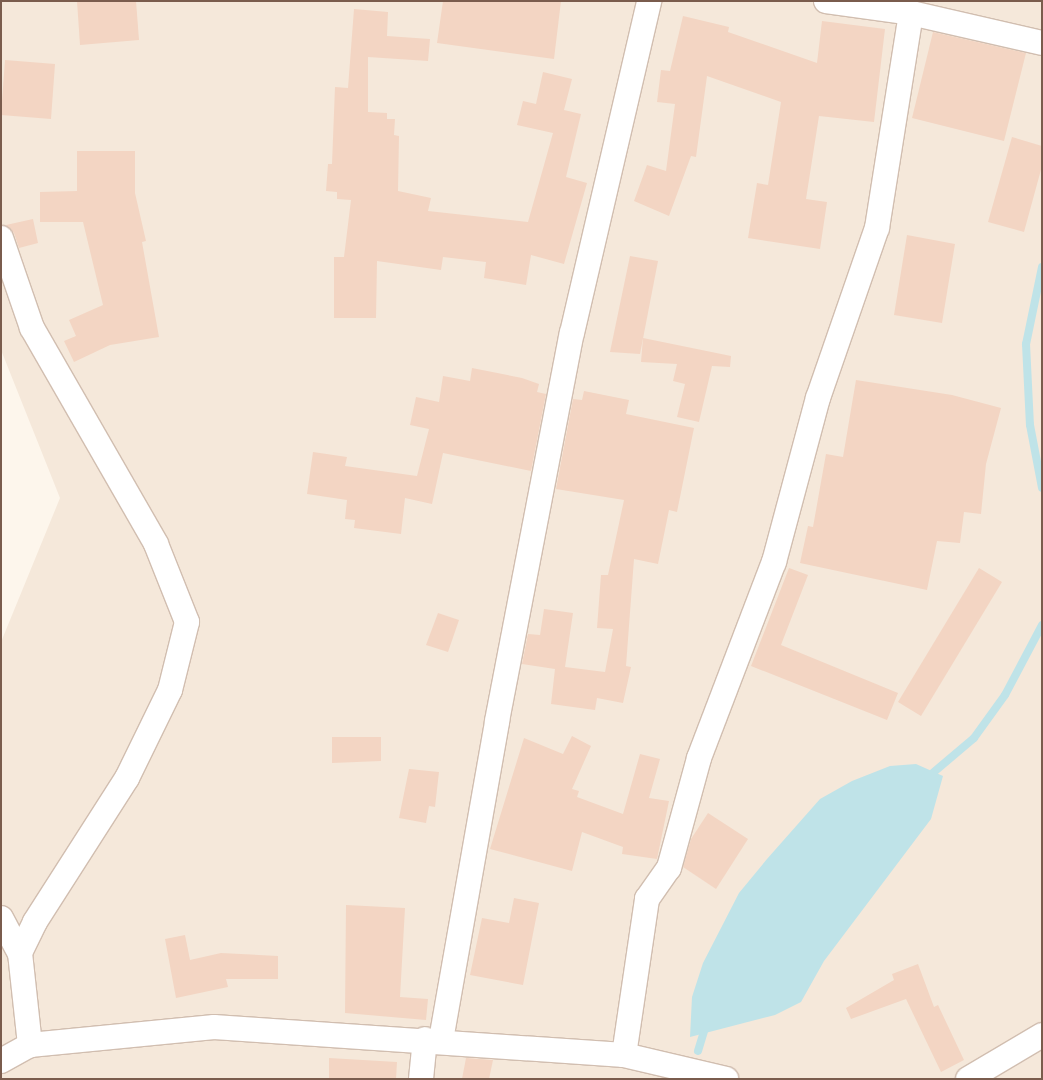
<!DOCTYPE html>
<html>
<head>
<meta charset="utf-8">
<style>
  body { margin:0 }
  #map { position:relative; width:1043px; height:1080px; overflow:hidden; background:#fdf6ec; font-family:"Work Sans",sans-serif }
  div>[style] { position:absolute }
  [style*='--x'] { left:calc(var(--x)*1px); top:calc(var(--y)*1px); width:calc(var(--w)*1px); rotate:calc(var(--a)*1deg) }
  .residential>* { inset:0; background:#f5e8da }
  .water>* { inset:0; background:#bfe3e8 }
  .stream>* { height:8px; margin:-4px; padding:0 4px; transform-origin:4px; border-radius:4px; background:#bfe3e8 }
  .building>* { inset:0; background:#f3d5c3 }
  .roads { filter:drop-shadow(1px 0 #d1beb0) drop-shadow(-1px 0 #d1beb0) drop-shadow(0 1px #d1beb0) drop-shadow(0 -1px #d1beb0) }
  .minor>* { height:24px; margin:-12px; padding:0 12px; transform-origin:12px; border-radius:12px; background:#fff }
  span { translate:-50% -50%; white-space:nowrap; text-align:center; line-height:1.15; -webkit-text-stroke:4px #fffaf3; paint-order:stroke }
  .frame { position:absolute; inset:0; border:2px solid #7a5c4d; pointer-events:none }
</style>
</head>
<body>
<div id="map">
  <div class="residential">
    <i style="clip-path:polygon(1px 1px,1042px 1px,1042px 1079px,1px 1079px,1px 642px,60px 498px,1px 350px)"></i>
  </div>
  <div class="water">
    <i style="clip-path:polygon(916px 764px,943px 776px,931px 819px,824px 961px,801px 1002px,775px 1015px,690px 1037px,692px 997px,703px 963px,739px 893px,767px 859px,820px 799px,852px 781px,890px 766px)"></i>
  </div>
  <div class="stream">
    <i style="--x:1042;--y:267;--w:79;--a:101.7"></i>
    <i style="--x:1026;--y:344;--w:81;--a:87.2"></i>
    <i style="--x:1030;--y:425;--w:64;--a:79.2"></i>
    <i style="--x:928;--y:777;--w:60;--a:-40.3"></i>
    <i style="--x:974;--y:738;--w:53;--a:-54.2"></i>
    <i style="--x:1005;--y:695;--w:79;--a:-62.1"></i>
    <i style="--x:698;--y:1051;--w:27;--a:-73"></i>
  </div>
  <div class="building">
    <i style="clip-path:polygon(77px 1px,136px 1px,139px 40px,80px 45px)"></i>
    <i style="clip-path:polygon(443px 1px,561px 1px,554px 59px,437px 43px)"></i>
    <i style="clip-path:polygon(354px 9px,388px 12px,387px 36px,430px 39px,428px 61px,368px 57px,368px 112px,387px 113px,387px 119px,395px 119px,394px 135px,399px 136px,398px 191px,431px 198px,428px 211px,528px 222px,553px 133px,517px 125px,523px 101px,536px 104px,543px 72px,572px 79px,564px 110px,581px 114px,566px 177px,587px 183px,564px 264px,531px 255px,526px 285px,484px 278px,486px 262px,443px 257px,441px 270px,377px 261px,376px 318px,334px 318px,334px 257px,344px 257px,351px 200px,337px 199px,337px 192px,326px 191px,328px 164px,332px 164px,335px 87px,348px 88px)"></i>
    <i style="clip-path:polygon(683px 16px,729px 27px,728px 32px,817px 63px,822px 21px,885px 29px,874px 122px,819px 116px,806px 199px,827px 202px,820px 249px,748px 238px,757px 183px,768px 185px,781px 102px,707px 76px,696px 157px,691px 156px,669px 216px,634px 201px,647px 165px,666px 171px,675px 104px,657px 102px,661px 70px,670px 71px)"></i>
    <i style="clip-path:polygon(933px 32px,1026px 53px,1004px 141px,912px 118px)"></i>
    <i style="clip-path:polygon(5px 60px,55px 64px,51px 119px,1px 115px)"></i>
    <i style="clip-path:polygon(1012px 137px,1042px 146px,1042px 166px,1024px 232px,988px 222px)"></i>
    <i style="clip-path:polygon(77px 151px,135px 151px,135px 193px,146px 241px,142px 242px,159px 337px,110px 345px,74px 362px,64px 341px,76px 336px,69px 320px,103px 305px,83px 222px,40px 222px,40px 192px,77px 191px)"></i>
    <i style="clip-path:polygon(33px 219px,38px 243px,19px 248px,14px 233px,6px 225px)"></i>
    <i style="clip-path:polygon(907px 235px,955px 244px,942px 323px,894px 315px)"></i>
    <i style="clip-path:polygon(630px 256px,658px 261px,640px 354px,610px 352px)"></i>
    <i style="clip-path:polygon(643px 338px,731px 356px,730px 367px,712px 366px,699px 422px,677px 417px,685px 384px,673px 381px,677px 364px,641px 362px)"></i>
    <i style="clip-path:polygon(472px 368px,522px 378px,539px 384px,537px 392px,546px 394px,531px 471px,443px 453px,432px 504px,405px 498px,401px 534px,354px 528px,355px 520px,345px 519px,347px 500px,307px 494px,313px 452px,347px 457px,345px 466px,417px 476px,429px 429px,410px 425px,416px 397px,439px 402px,443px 376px,470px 381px)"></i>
    <i style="clip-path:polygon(856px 380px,952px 395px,1001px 408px,986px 464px,981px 514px,964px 512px,960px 543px,937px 541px,927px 590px,800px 563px,808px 526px,813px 527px,826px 454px,843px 457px)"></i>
    <i style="clip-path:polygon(584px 391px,629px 400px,626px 414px,694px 428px,677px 512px,669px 510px,658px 564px,634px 559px,626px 666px,631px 667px,623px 703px,597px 698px,595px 710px,551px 704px,555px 669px,522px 664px,528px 634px,540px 635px,544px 609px,573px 613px,565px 667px,605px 672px,613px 629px,597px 628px,601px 575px,608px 575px,624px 500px,556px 489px,573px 399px,582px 400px)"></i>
    <i style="clip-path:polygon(789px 568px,808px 575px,781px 645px,898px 693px,887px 720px,751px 666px)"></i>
    <i style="clip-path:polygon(979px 568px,1002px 582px,921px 716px,898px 702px)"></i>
    <i style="clip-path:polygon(438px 613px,459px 620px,448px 652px,426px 645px)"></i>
    <i style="clip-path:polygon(572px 736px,591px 746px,572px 789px,579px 791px,577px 797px,623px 814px,640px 754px,660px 759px,649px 798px,669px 801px,657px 859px,622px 854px,623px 847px,582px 832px,572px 871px,490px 849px,524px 738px,563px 754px)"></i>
    <i style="clip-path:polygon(332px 737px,381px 737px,381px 761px,332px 763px)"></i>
    <i style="clip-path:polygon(409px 769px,439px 772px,435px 807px,429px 806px,426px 823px,399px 818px)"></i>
    <i style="clip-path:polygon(708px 813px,748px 839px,716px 889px,683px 867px,691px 839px)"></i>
    <i style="clip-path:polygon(514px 898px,539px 903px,523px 985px,470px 975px,482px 918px,509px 923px)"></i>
    <i style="clip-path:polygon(346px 905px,405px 908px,400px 997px,428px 999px,426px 1020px,345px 1013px)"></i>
    <i style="clip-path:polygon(185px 935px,190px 960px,221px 953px,278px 956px,278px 979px,226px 979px,228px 987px,176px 998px,165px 939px)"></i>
    <i style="clip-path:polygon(918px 964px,934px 1007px,938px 1005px,964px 1060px,941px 1072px,906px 999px,851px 1019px,846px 1008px,894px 980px,892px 974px)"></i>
    <i style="clip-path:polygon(329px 1058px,397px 1062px,396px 1079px,329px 1079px)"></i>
    <i style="clip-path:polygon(466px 1058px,493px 1060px,489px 1079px,462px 1079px)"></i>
  </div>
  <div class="roads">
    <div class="minor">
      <i style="--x:826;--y:1;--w:86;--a:8"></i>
      <i style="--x:911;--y:13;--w:134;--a:12.9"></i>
      <i style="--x:1;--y:238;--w:95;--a:71"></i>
      <i style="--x:32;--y:328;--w:249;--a:60.1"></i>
      <i style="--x:156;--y:544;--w:84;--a:68.3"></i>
      <i style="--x:187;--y:622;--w:70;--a:104"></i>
      <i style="--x:170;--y:690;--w:98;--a:116"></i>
      <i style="--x:127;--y:778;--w:171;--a:122.6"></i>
      <i style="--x:35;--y:922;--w:34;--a:116"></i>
      <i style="--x:20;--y:953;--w:93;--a:83.8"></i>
      <i style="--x:1;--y:918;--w:40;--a:62"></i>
      <i style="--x:441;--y:1040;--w:324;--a:-80"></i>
      <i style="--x:497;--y:721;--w:395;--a:-79.1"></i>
      <i style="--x:572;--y:333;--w:341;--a:-76.9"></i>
      <i style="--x:624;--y:1055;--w:158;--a:-81.6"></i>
      <i style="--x:647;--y:899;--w:38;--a:-55"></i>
      <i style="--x:669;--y:868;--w:114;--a:-74.7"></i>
      <i style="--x:699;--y:758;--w:210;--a:-69.1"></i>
      <i style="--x:774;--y:562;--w:170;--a:-75"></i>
      <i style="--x:818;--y:398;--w:180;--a:-70.9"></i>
      <i style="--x:877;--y:228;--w:218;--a:-81"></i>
      <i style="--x:1;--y:1061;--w:33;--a:-29"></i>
      <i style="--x:30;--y:1045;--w:185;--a:-5.6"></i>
      <i style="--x:214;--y:1027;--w:411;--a:3.9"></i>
      <i style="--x:624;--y:1055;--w:105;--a:13.2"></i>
      <i style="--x:421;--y:1079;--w:40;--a:-84.3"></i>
      <i style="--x:968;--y:1079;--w:86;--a:-30.7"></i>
    </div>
  </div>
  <div class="frame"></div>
</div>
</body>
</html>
